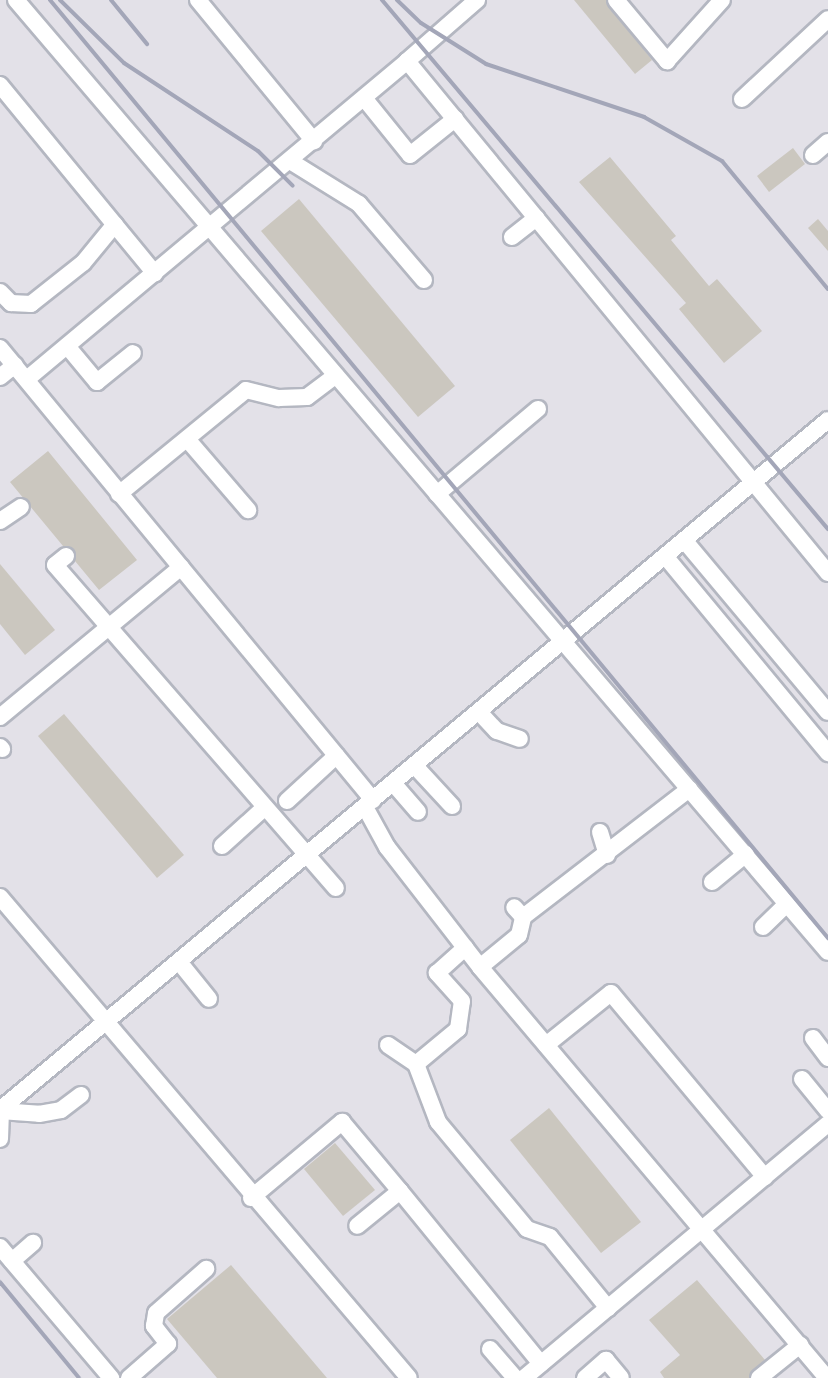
<!DOCTYPE html>
<html>
<head>
<meta charset="utf-8">
<style>
  body { margin:0 }
  #map { position:relative; width:828px; height:1378px; overflow:hidden; background:#efe9e1; font-family:"Alegreya Sans",sans-serif }
  div>[style] { position:absolute }
  [style*='--x'] { left:calc(var(--x)*1px); top:calc(var(--y)*1px); width:calc(var(--w)*1px); rotate:calc(var(--a)*1deg) }
  .industrial>* { inset:0; background:#e3e1e8 }
  .building>* { inset:0; background:#cbc7bf }
  .roads { filter:drop-shadow(2px 0 #b4b7c1) drop-shadow(-2px 0 #b4b7c1) drop-shadow(0 2px #b4b7c1) drop-shadow(0 -2px #b4b7c1) }
  .minor>* { height:16px; margin:-8px; padding:0 8px; transform-origin:8px; border-radius:8px; background:#fff }
  .rail>* { height:4px; margin:-2px; padding:0 2px; transform-origin:2px; border-radius:2px; background:#a3a6b8 }
  span { translate:-50% -50%; white-space:nowrap; text-align:center; line-height:1.15; -webkit-text-stroke:5px #fff; paint-order:stroke }
</style>
</head>
<body>
<div id="map">
  <div class="industrial">
    <i style="clip-path:polygon(0 0,828px 0,828px 1378px,0 1378px)"></i>
  </div>
  <div class="building">
    <i style="clip-path:polygon(574px 0,606px 0,652px 60px,635px 74px)"></i>
    <i style="clip-path:polygon(793px 148px,805px 164px,769px 192px,757px 176px)"></i>
    <i style="clip-path:polygon(610px 157px,676px 236px,671px 240px,709px 286px,717px 279px,762px 331px,724px 363px,679px 309px,686px 303px,579px 182px)"></i>
    <i style="clip-path:polygon(299px 199px,455px 386px,418px 417px,261px 231px)"></i>
    <i style="clip-path:polygon(818px 219px,828px 231px,828px 251px,808px 228px)"></i>
    <i style="clip-path:polygon(48px 451px,137px 560px,99px 590px,75px 561px,74px 550px,63px 546px,10px 482px)"></i>
    <i style="clip-path:polygon(0 564px,55px 630px,25px 655px,0 624px)"></i>
    <i style="clip-path:polygon(64px 714px,184px 855px,157px 878px,38px 736px)"></i>
    <i style="clip-path:polygon(549px 1108px,641px 1222px,601px 1253px,510px 1140px)"></i>
    <i style="clip-path:polygon(335px 1143px,375px 1190px,343px 1216px,304px 1169px)"></i>
    <i style="clip-path:polygon(231px 1265px,327px 1378px,217px 1378px,167px 1319px)"></i>
    <i style="clip-path:polygon(697px 1280px,765px 1360px,749px 1378px,664px 1378px,660px 1372px,680px 1355px,649px 1320px)"></i>
  </div>
  <div class="roads">
    <div class="minor">
      <i style="--x:16;--y:0;--w:1251;--a:49.54"></i>
      <i style="--x:198;--y:0;--w:183;--a:50.6"></i>
      <i style="--x:616;--y:0;--w:80;--a:50.1"></i>
      <i style="--x:667;--y:61;--w:82;--a:-48"></i>
      <i style="--x:407;--y:61;--w:93;--a:-41.1"></i>
      <i style="--x:0;--y:85;--w:244;--a:50.6"></i>
      <i style="--x:364;--y:98;--w:73;--a:51.1"></i>
      <i style="--x:410;--y:155;--w:58;--a:-38.7"></i>
      <i style="--x:742;--y:99;--w:117;--a:-42.9"></i>
      <i style="--x:813;--y:155;--w:20;--a:-41"></i>
      <i style="--x:290;--y:161;--w:81;--a:31.9"></i>
      <i style="--x:359;--y:204;--w:100;--a:49.5"></i>
      <i style="--x:512;--y:237;--w:31;--a:-38"></i>
      <i style="--x:0;--y:292;--w:16;--a:45"></i>
      <i style="--x:11;--y:303;--w:20;--a:3"></i>
      <i style="--x:31;--y:304;--w:66;--a:-38.3"></i>
      <i style="--x:83;--y:263;--w:50;--a:-50.6"></i>
      <i style="--x:67;--y:346;--w:47;--a:50.2"></i>
      <i style="--x:97;--y:382;--w:46;--a:-38.9"></i>
      <i style="--x:0;--y:348;--w:586;--a:50.47"></i>
      <i style="--x:0;--y:377;--w:19;--a:-39"></i>
      <i style="--x:27;--y:379;--w:496;--a:-39.9"></i>
      <i style="--x:407;--y:61;--w:663;--a:50.57"></i>
      <i style="--x:187;--y:439;--w:94;--a:49.3"></i>
      <i style="--x:119;--y:494;--w:164;--a:-39.3"></i>
      <i style="--x:246;--y:390;--w:34;--a:14"></i>
      <i style="--x:279;--y:398;--w:28;--a:-2"></i>
      <i style="--x:307;--y:397;--w:36;--a:-37"></i>
      <i style="--x:437;--y:494;--w:132;--a:-40.1"></i>
      <i style="--x:0;--y:521;--w:25;--a:-34"></i>
      <i style="--x:684;--y:540;--w:224;--a:50.1"></i>
      <i style="--x:66;--y:556;--w:14;--a:141"></i>
      <i style="--x:55;--y:565;--w:428;--a:49"></i>
      <i style="--x:665;--y:556;--w:256;--a:50.4"></i>
      <i style="--x:479;--y:712;--w:26;--a:47"></i>
      <i style="--x:497;--y:731;--w:24;--a:19"></i>
      <i style="--x:0;--y:717;--w:235;--a:-39.6"></i>
      <i style="--x:0;--y:747;--w:3;--a:45"></i>
      <i style="--x:414;--y:765;--w:56;--a:47.2"></i>
      <i style="--x:393;--y:783;--w:38;--a:49"></i>
      <i style="--x:287;--y:801;--w:67;--a:-42.6"></i>
      <i style="--x:365;--y:807;--w:46;--a:61.2"></i>
      <i style="--x:387;--y:847;--w:152;--a:52.2"></i>
      <i style="--x:480;--y:967;--w:538;--a:49.83"></i>
      <i style="--x:600;--y:832;--w:24;--a:73"></i>
      <i style="--x:222;--y:846;--w:57;--a:-42.1"></i>
      <i style="--x:712;--y:882;--w:44;--a:-39.5"></i>
      <i style="--x:0;--y:897;--w:631;--a:49.63"></i>
      <i style="--x:523;--y:917;--w:210;--a:-37.6"></i>
      <i style="--x:763;--y:927;--w:33;--a:-44"></i>
      <i style="--x:180;--y:963;--w:46;--a:51.1"></i>
      <i style="--x:480;--y:967;--w:50;--a:-39.4"></i>
      <i style="--x:519;--y:935;--w:18;--a:-77"></i>
      <i style="--x:523;--y:917;--w:13;--a:-132"></i>
      <i style="--x:813;--y:1038;--w:25;--a:53"></i>
      <i style="--x:388;--y:1045;--w:34;--a:34"></i>
      <i style="--x:416;--y:1064;--w:55;--a:-39.8"></i>
      <i style="--x:458;--y:1029;--w:28;--a:-82"></i>
      <i style="--x:462;--y:1001;--w:38;--a:-132"></i>
      <i style="--x:437;--y:973;--w:38;--a:-42"></i>
      <i style="--x:546;--y:1045;--w:83;--a:-38.7"></i>
      <i style="--x:611;--y:993;--w:240;--a:50.1"></i>
      <i style="--x:416;--y:1064;--w:62;--a:69.2"></i>
      <i style="--x:438;--y:1122;--w:139;--a:50.2"></i>
      <i style="--x:527;--y:1229;--w:24;--a:19"></i>
      <i style="--x:550;--y:1237;--w:92;--a:50.8"></i>
      <i style="--x:802;--y:1079;--w:41;--a:50.9"></i>
      <i style="--x:0;--y:1111;--w:39;--a:4"></i>
      <i style="--x:39;--y:1114;--w:22;--a:-10"></i>
      <i style="--x:61;--y:1110;--w:25;--a:-37"></i>
      <i style="--x:0;--y:1139;--w:30;--a:-88"></i>
      <i style="--x:1;--y:1109;--w:1076;--a:-39.8"></i>
      <i style="--x:400;--y:1191;--w:223;--a:50.8"></i>
      <i style="--x:251;--y:1198;--w:119;--a:-39.9"></i>
      <i style="--x:342;--y:1122;--w:90;--a:50"></i>
      <i style="--x:400;--y:1191;--w:55;--a:140.9"></i>
      <i style="--x:0;--y:1247;--w:172;--a:49.7"></i>
      <i style="--x:12;--y:1261;--w:28;--a:-41"></i>
      <i style="--x:490;--y:1349;--w:38;--a:49"></i>
      <i style="--x:129;--y:1378;--w:52;--a:-41.1"></i>
      <i style="--x:168;--y:1344;--w:23;--a:-128"></i>
      <i style="--x:154;--y:1326;--w:13;--a:-81"></i>
      <i style="--x:156;--y:1313;--w:67;--a:-41.3"></i>
      <i style="--x:524;--y:1378;--w:396;--a:-39.9"></i>
      <i style="--x:585;--y:1378;--w:28;--a:-41"></i>
      <i style="--x:606;--y:1360;--w:23;--a:50"></i>
      <i style="--x:759;--y:1378;--w:53;--a:-38.8"></i>
    </div>
  </div>
  <div class="rail">
    <i style="--x:50;--y:0;--w:1219;--a:50.33"></i>
    <i style="--x:60;--y:0;--w:90;--a:44.5"></i>
    <i style="--x:124;--y:63;--w:160;--a:33.3"></i>
    <i style="--x:258;--y:151;--w:49;--a:45"></i>
    <i style="--x:111;--y:0;--w:57;--a:50.7"></i>
    <i style="--x:382;--y:0;--w:692;--a:49.87"></i>
    <i style="--x:397;--y:0;--w:33;--a:44"></i>
    <i style="--x:421;--y:23;--w:77;--a:32.2"></i>
    <i style="--x:486;--y:64;--w:167;--a:18.5"></i>
    <i style="--x:644;--y:117;--w:90;--a:29.4"></i>
    <i style="--x:722;--y:161;--w:166;--a:50.4"></i>
    <i style="--x:0;--y:1282;--w:124;--a:50.5"></i>
  </div>
</div>
</body>
</html>
